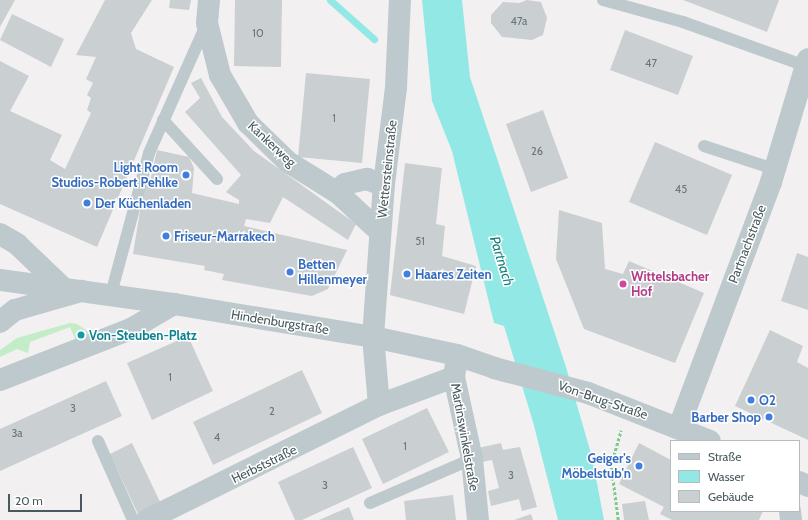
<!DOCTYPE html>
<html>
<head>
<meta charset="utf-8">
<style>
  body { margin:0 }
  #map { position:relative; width:808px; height:520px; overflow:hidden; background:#f3f0f1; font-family:Cabin,sans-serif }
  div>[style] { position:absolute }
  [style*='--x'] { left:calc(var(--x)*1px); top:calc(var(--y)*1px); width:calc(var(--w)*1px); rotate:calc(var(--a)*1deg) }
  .green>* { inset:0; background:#c2edc7 }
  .water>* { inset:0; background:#91e8e4 }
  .stream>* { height:7px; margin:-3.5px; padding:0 3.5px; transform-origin:3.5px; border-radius:3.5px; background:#91e8e4 }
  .building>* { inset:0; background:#cacfd2 }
  .path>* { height:2.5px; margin-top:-1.25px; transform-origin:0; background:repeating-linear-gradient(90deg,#7bca8f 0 3px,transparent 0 5px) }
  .service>* { height:12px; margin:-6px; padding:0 6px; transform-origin:6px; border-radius:6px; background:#bdc9cc }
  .minor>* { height:22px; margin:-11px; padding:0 11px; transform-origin:11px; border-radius:11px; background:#bdc9cc }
  .tertiary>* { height:22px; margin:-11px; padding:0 11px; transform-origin:11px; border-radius:11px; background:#bdc9cc }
  .dots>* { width:11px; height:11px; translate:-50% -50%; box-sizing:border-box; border:2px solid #fff; border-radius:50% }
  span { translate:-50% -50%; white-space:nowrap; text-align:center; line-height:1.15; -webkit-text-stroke:3px #fff; paint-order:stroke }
  .number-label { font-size:11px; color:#69767a }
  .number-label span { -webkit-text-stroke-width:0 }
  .street-label { font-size:13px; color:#49595d }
  .shop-label { font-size:13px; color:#366cbe; font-weight:700 }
  .right { translate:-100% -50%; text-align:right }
  .left { translate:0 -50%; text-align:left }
  .hotel-label { font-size:13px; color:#b23c85; font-weight:700 }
  .culture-label { font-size:13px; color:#0d838f; font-weight:700 }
  .water-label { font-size:14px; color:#13807c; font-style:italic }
  .legend { position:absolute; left:670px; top:440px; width:130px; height:72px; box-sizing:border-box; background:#fff; border:1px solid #b6bdbe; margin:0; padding:5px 7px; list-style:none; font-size:12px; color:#49595d }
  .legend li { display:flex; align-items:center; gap:8px; height:20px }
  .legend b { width:20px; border:1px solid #b6bdbe }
  .scale { position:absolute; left:8px; top:494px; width:74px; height:18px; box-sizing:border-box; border:2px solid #49595d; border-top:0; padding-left:5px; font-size:12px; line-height:14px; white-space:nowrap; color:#49595d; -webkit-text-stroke:3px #fff; paint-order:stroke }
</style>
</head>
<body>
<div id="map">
  <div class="green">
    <i style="clip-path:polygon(70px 323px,77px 324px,93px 335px,78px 346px,70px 327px,30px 342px,28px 353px,17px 349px,0 357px,0 350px,17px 338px)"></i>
  </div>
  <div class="water">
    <i style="clip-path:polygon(422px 0,462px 0,470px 77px,566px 367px,592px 457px,604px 520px,558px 520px,533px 422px,504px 326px,494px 323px,452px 151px,432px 101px)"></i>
  </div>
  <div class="stream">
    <i style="--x:330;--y:0;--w:59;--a:41.6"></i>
  </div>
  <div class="building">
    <i style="clip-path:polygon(0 0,15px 0,0 27px)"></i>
    <i style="clip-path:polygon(105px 0,152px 0,131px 33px,136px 49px,174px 67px,97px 247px,0 204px,0 61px,29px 76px,10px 111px,62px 135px,50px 160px,65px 169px,91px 113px,87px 110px,91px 98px,87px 95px,93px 83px,86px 79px,96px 57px,76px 55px)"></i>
    <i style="clip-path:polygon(170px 0,191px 0,189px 10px,169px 8px)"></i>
    <i style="clip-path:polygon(235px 0,282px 0,281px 67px,234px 66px)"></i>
    <i style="clip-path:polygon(527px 0,541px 2px,547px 18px,543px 35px,532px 40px,502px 37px,491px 23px,491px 15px,503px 2px,519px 3px)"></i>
    <i style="clip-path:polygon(683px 0,779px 0,767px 32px)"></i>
    <i style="clip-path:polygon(12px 14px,64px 39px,51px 67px,0 40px)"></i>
    <i style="clip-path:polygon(625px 30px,693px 56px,678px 95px,610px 70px)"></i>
    <i style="clip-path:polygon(306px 73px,370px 79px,362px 163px,298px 157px)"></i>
    <i style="clip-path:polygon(201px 78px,222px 117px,254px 151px,356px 224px,348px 240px,283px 197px,270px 223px,246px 219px,244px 226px,347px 250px,328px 289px,312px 296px,222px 280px,224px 274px,204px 270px,205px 266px,133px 254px,144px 186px,149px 186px,157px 150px,189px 157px,194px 168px,192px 193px,239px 204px,239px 200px,226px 192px,241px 175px,185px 112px,200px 98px,191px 83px)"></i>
    <i style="clip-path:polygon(543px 110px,568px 178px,531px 192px,506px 124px)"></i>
    <i style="clip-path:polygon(655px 142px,732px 175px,707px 235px,629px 202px)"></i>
    <i style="clip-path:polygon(405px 163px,442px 168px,436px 224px,445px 226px,442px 256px,476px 266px,464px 314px,390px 295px)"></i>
    <i style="clip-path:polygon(559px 210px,602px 223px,605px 269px,623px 274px,629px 261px,704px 293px,675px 363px,584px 329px,556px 259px)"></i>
    <i style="clip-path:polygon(797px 253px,808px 257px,808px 310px,781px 301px)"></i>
    <i style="clip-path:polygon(770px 330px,803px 346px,797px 362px,808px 368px,808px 440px,735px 406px)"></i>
    <i style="clip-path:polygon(188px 336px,213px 391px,152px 420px,127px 363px)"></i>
    <i style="clip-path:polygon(302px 370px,322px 413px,213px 465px,193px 422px)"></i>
    <i style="clip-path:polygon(106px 381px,122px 416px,0 471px,0 429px)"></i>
    <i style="clip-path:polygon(427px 408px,449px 452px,383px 484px,362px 439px)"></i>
    <i style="clip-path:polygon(132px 443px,161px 504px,138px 514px,110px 454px)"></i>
    <i style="clip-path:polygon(501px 443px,503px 450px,520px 447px,537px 507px,522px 511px,519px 499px,491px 506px,488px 491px,499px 488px,492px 460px,482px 462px,478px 448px)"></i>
    <i style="clip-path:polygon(639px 443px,671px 460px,671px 511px,763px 511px,759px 520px,672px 520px,660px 514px,664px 507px,619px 484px)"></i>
    <i style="clip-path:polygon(353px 447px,372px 488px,302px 520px,295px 520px,278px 482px)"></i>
    <i style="clip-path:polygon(453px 495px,456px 520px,406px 520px,404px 501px)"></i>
    <i style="clip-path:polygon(645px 501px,649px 520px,624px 520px,622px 504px)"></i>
    <i style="clip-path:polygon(349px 507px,354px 520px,319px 520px)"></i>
    <i style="clip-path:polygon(531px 514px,533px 520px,514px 520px)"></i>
  </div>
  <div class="path">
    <i style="--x:618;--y:520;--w:55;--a:-97.3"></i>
    <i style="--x:611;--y:465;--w:36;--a:-74"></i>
  </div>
  <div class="service">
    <i style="--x:603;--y:0;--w:83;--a:15.4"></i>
    <i style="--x:683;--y:22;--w:131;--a:19.7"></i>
    <i style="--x:163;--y:120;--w:80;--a:47.5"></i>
    <i style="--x:704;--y:146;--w:74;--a:18.2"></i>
    <i style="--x:111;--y:294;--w:146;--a:-74.9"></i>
    <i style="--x:149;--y:153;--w:140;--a:-66"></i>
    <i style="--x:98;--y:441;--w:86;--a:66.1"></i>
    <i style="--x:370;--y:503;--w:111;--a:-23.3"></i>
  </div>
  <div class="minor">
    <i style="--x:209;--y:0;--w:23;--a:95"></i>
    <i style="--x:207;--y:23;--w:54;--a:76"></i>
    <i style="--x:220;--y:75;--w:56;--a:59.7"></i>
    <i style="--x:248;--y:123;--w:56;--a:44.3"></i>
    <i style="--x:288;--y:162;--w:59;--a:31.8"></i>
    <i style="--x:338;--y:193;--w:57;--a:42.9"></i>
    <i style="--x:336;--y:192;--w:12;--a:-42"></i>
    <i style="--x:345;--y:184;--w:23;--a:-13"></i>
    <i style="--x:367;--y:179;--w:18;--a:22"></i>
    <i style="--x:0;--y:234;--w:20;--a:30"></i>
    <i style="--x:17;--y:244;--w:64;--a:43.7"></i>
    <i style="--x:0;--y:322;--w:19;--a:-39"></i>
    <i style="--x:15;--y:310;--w:69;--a:-16.1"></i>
    <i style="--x:456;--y:364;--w:13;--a:99"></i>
    <i style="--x:454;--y:377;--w:84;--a:77.6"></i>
    <i style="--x:472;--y:459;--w:61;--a:84.4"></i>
    <i style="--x:0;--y:380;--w:141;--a:-21.3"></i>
    <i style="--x:131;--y:329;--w:50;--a:-30.2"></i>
    <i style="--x:379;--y:405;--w:68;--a:-95"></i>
    <i style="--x:373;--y:337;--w:153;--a:-85.9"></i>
    <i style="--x:384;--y:184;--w:98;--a:-82.9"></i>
    <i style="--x:396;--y:87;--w:87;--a:-87.4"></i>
    <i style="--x:679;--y:427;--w:262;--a:-69.4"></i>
    <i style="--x:771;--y:182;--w:128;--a:-73.3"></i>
    <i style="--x:790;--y:511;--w:9;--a:84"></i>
    <i style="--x:147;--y:520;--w:259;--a:-26.4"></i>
    <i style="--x:379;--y:405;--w:80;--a:-20.5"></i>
  </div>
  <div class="tertiary">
    <i style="--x:0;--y:280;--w:176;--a:7.9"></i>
    <i style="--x:174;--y:304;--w:202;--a:9.4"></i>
    <i style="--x:373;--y:337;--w:86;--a:12.1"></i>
    <i style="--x:457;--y:355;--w:39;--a:19"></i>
    <i style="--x:494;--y:368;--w:97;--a:14.9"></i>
    <i style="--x:588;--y:393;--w:131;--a:21.5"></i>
    <i style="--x:799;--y:482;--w:10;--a:24"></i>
  </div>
  <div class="dots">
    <i style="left:186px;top:175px;background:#3f7fe0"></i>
    <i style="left:87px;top:203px;background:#3f7fe0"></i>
    <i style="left:166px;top:236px;background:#3f7fe0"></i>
    <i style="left:290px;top:272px;background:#3f7fe0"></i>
    <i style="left:407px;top:274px;background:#3f7fe0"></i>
    <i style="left:623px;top:284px;background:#d1479c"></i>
    <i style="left:81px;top:335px;background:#0f9aa8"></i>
    <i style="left:751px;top:400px;background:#3f7fe0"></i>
    <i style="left:769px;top:417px;background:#3f7fe0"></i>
    <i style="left:639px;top:466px;background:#3f7fe0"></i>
  </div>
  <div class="number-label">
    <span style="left:519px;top:21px">47a</span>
    <span style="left:258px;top:33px">10</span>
    <span style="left:651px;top:63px">47</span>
    <span style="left:334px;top:118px">1</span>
    <span style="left:537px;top:151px">26</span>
    <span style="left:681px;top:189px">45</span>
    <span style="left:420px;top:241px">51</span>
    <span style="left:170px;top:377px">1</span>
    <span style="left:73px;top:408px">3</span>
    <span style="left:272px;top:411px">2</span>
    <span style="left:17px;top:433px">3a</span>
    <span style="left:217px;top:437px">4</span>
    <span style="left:405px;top:446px">1</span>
    <span style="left:511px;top:475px">3</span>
    <span style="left:325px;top:485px">3</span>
  </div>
  <div class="street-label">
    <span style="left:272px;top:144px;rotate:43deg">Kankerweg</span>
    <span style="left:387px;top:169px;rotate:-84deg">Wettersteinstraße</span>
    <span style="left:747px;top:244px;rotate:-69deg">Partnachstraße</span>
    <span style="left:280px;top:322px;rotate:9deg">Hindenburgstraße</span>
    <span style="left:603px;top:400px;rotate:19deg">Von-Brug-Straße</span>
    <span style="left:465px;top:437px;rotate:80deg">Martinswinkelstraße</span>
    <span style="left:264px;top:464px;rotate:-26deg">Herbststraße</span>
  </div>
  <div class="shop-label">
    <span class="right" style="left:178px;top:175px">Light Room<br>Studios-Robert Pehlke</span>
    <span class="left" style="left:95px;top:203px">Der Küchenladen</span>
    <span class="left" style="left:174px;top:236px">Friseur-Marrakech</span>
    <span class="left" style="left:298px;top:272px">Betten<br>Hillenmeyer</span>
    <span class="left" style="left:415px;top:274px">Haares Zeiten</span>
    <span class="left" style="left:759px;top:400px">O2</span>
    <span class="right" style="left:761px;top:417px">Barber Shop</span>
    <span class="right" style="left:631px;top:466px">Geiger's<br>Möbelstub'n</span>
  </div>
  <div class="hotel-label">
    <span class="left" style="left:631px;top:284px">Wittelsbacher<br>Hof</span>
  </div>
  <div class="culture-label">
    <span class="left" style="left:89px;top:335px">Von-Steuben-Platz</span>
  </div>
  <div class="water-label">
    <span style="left:502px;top:261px;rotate:73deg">Partnach</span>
  </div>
  <ul class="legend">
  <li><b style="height:5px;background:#bdc9cc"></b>Straße</li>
  <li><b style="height:11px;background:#91e8e4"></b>Wasser</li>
  <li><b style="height:11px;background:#cacfd2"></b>Gebäude</li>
  </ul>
  <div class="scale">20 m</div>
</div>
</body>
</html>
